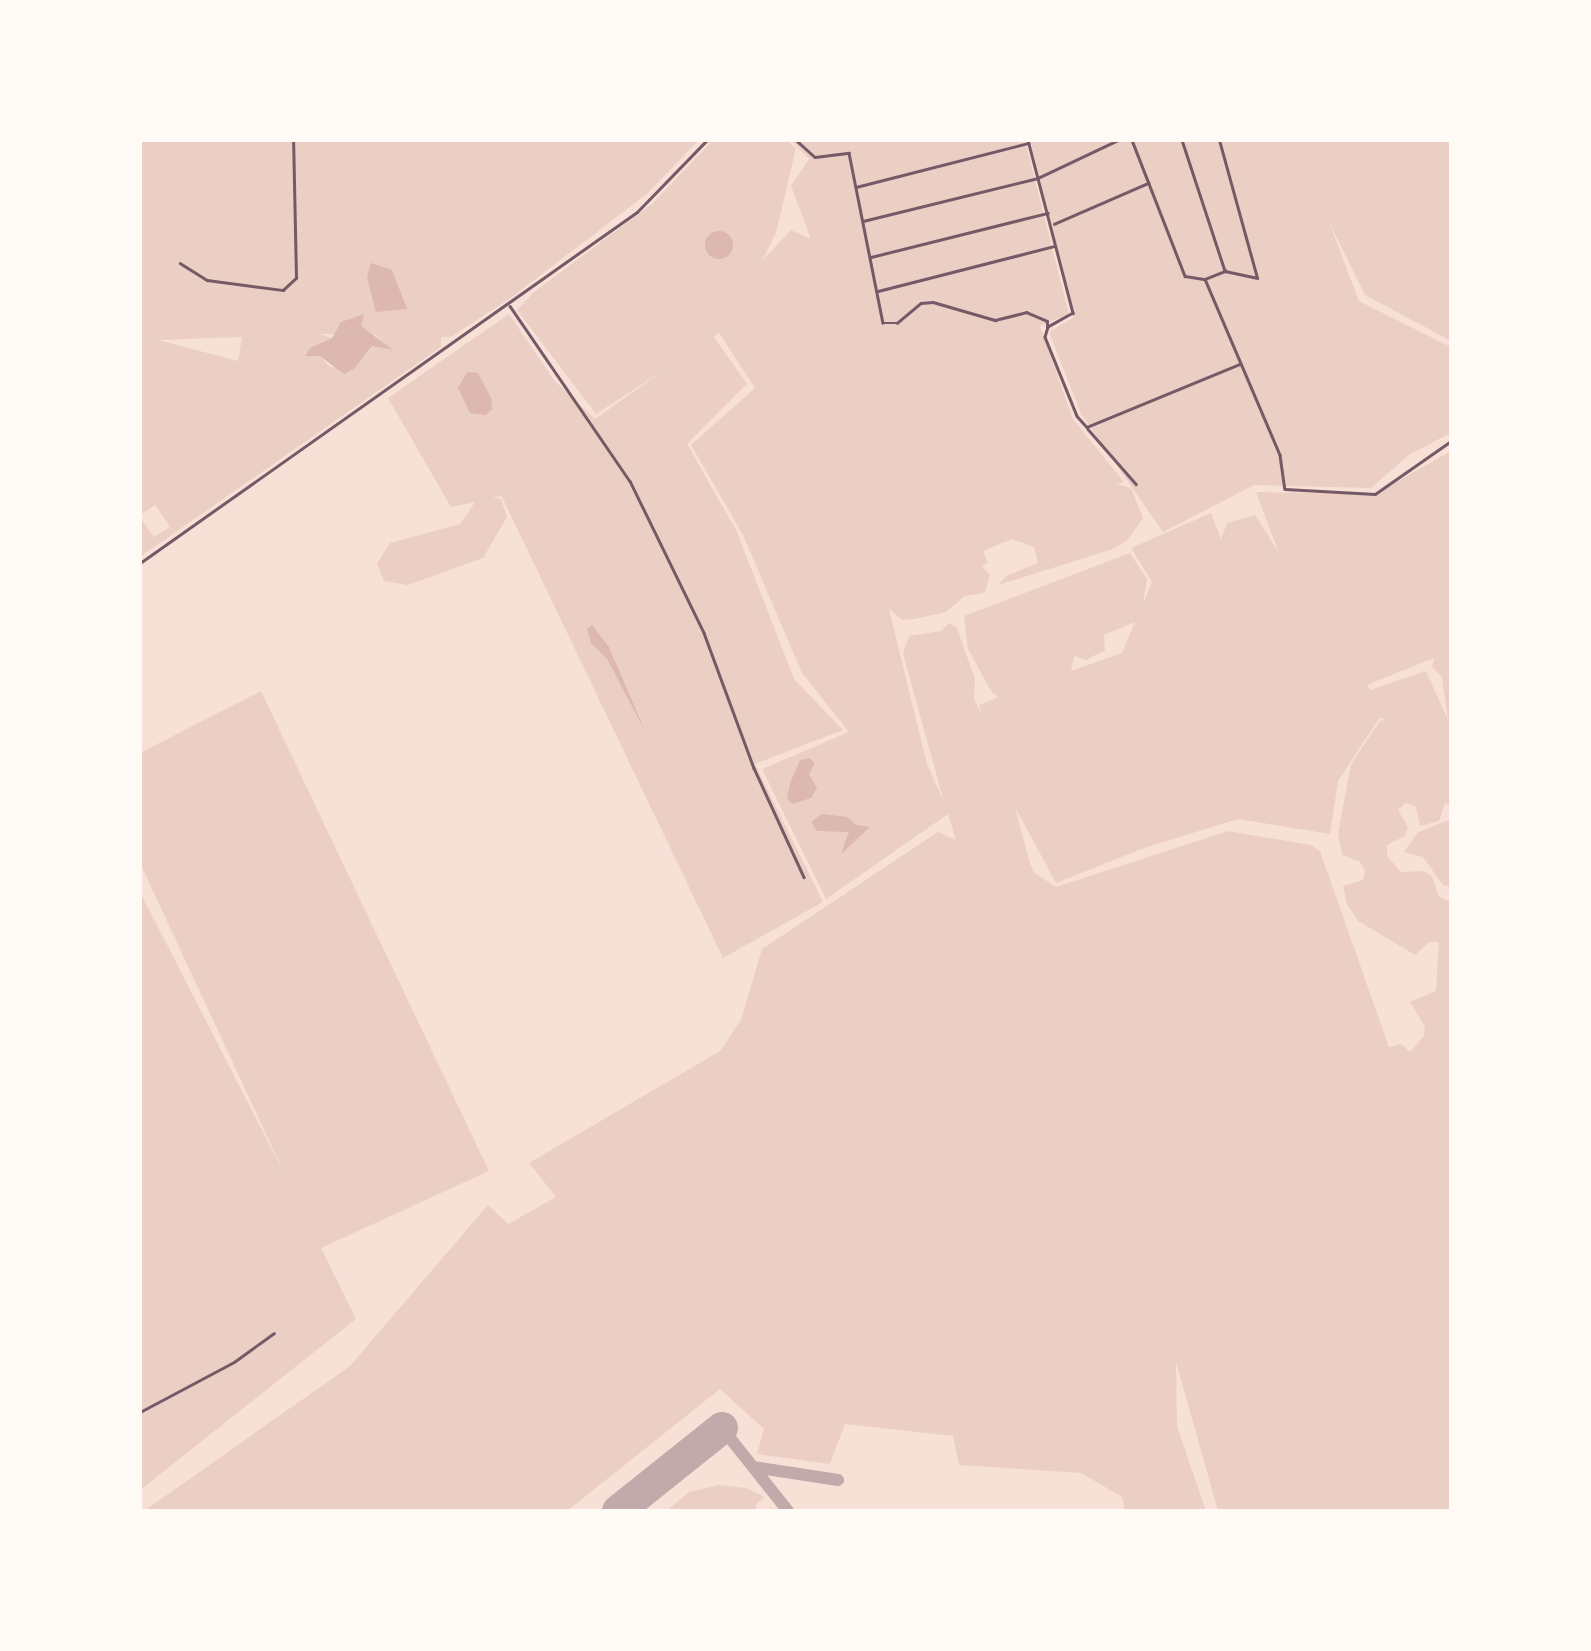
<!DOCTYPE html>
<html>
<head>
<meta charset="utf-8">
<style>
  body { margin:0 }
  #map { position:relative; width:1591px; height:1651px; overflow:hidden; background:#f7e1d7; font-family:Merriweather,serif }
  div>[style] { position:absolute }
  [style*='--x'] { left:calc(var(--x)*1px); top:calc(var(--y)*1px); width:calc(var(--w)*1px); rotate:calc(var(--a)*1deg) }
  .green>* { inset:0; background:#ebcfc5 }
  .water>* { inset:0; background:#dcb8b0 }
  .round { border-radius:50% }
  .taxiway>* { height:12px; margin:-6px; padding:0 6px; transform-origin:6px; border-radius:6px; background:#c3aaaa }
  .runway>* { height:32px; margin:-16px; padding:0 16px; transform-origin:16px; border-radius:16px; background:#c3aaaa }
  .minor>* { height:2.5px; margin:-1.25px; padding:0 1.25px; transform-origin:1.25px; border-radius:1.25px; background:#755966 }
  .tertiary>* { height:2.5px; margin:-1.25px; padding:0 1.25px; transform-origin:1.25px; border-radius:1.25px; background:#755966 }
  span { translate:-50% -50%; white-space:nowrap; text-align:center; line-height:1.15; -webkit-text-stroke:9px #fffaf5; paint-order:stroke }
  .frame { position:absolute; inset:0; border:142px solid #fffaf5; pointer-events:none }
</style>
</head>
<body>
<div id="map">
  <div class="green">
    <i style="clip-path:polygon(evenodd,140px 140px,699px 140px,648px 193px,512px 297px,451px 337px,441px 337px,441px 347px,140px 557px,140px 517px,154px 537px,170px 527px,155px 505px,140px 515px,140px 140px,319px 334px,375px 335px,391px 350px,373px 346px,355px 368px,330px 367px,320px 356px,305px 356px,310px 348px,332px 338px,319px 334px,140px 140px,242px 337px,238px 361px,158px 340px,242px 337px)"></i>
    <i style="clip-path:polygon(evenodd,713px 140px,786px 140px,796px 148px,776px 233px,762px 261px,791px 230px,811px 239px,791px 186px,809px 159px,791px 140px,1025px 140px,1069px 314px,1040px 326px,1073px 419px,1124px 482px,1117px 484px,1131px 488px,1143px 518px,1127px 541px,1110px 550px,998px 585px,1006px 576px,1038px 563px,1034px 547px,1012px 539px,983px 551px,988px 563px,982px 566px,990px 575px,985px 593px,965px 596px,946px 612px,915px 619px,902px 620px,889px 609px,927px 764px,944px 802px,903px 654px,909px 636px,941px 631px,949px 623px,957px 628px,975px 679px,974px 699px,983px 717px,979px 705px,999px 697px,991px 691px,968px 649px,964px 616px,1130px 553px,1147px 579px,1143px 604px,1152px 582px,1131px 548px,1211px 513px,1221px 539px,1227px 523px,1255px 515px,1279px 553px,1256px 492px,1375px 494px,1451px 451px,1451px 807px,1445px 803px,1439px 821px,1420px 826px,1416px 807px,1406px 803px,1398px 810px,1408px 827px,1405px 836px,1387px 845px,1387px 856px,1401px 872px,1423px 871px,1432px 876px,1439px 897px,1451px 902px,1451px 1511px,1218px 1511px,1176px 1362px,1177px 1426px,1206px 1511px,1125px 1511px,1122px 1497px,1081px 1473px,959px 1465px,953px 1436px,845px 1424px,830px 1464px,757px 1454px,764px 1429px,720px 1389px,567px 1511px,144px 1511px,350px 1366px,488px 1205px,508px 1224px,556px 1197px,529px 1163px,720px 1051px,741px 1020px,762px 949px,938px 832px,956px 840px,948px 814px,826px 899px,762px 769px,849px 732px,802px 673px,743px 535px,691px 445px,755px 388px,719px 333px,714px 337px,747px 384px,687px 444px,737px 532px,794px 679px,843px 730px,755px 764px,823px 902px,723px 958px,501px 495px,493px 498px,501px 499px,507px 517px,483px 558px,408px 585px,384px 581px,377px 564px,390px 543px,460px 524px,475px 502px,451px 507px,388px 398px,509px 314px,554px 380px,595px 419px,664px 370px,596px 414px,517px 310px,534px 292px,652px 204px,713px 140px,1135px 622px,1122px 653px,1071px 671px,1074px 656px,1086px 660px,1105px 650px,1104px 635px,1135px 622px,713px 140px,1434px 658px,1432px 667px,1442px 677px,1448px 720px,1426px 671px,1370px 690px,1367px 685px,1434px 658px,713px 140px,1380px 717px,1385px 720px,1380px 721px,1351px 764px,1338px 834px,1342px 855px,1360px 862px,1365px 870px,1363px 880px,1343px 886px,1347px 904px,1358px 921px,1415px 955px,1429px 942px,1439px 942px,1436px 991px,1410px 1002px,1425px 1027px,1424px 1036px,1410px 1052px,1401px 1044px,1389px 1047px,1320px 851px,1311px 845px,1228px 831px,1056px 887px,1035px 873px,1030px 864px,1015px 807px,1056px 883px,1144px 848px,1238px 819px,1330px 834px,1338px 781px,1380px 717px)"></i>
    <i style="clip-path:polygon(1030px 140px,1451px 140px,1451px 341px,1365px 295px,1329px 222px,1359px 301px,1451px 347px,1451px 433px,1410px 454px,1371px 488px,1254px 485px,1163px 532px,1081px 414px,1049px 332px,1074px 317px)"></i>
    <i style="clip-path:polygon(261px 691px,489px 1171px,321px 1248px,356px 1319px,140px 1490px,140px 892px,286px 1177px,140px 863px,140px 753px)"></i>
    <i style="clip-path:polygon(1451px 819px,1451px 887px,1443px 885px,1423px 857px,1404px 852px,1417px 833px)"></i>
    <i style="clip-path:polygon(718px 1485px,747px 1488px,765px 1497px,756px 1504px,756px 1511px,666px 1511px,689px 1492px)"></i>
  </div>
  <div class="water">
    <i class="round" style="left:705px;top:231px;width:28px;height:28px"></i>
    <i style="clip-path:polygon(371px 263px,392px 270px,407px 309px,376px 312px,367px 277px)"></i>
    <i style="clip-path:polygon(364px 314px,361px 326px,393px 350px,372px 346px,355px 368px,344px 374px,320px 356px,305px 356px,310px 348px,332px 338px,341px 322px)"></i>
    <i style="clip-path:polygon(467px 372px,478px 373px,491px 398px,492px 409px,486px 415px,470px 413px,458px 388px)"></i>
    <i style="clip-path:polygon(592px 625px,609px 647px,645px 731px,607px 659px,591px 643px,587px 629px)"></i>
    <i style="clip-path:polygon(809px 758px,815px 763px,809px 774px,817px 788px,811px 798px,792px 804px,787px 798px,790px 783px,800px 760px)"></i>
    <i style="clip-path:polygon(822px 814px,848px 817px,856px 825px,870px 827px,841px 854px,849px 832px,817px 831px,811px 822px)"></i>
  </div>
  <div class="taxiway">
    <i style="--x:722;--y:1428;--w:106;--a:51.5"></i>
    <i style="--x:753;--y:1467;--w:86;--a:8.7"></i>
  </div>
  <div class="runway">
    <i style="--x:618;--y:1511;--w:133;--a:-38.6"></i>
  </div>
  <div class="minor">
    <i style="--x:796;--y:140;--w:25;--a:42"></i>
    <i style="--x:815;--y:157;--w:34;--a:-7"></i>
    <i style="--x:849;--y:153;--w:173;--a:78.7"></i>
    <i style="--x:883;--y:323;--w:14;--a:0"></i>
    <i style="--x:897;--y:323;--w:31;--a:-40"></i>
    <i style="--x:921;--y:303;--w:12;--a:-5"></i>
    <i style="--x:933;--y:302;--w:65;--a:16.2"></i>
    <i style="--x:995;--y:320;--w:32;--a:-14"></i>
    <i style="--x:1026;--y:312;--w:23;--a:23"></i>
    <i style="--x:1047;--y:321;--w:6;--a:81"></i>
    <i style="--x:1028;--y:140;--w:179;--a:75.4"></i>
    <i style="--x:1073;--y:313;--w:29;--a:151"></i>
    <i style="--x:1048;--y:327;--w:10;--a:107"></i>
    <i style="--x:1045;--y:337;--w:85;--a:67.9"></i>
    <i style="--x:1077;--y:416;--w:15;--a:48"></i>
    <i style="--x:1087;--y:427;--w:165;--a:-22.4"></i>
    <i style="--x:1132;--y:140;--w:146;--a:68.7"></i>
    <i style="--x:1185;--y:276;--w:20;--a:9"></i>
    <i style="--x:1205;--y:279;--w:22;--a:-22"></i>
    <i style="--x:1225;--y:271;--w:33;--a:12"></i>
    <i style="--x:1257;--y:278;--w:143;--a:-105.4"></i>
    <i style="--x:1182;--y:140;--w:138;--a:71.8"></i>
    <i style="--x:856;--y:187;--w:178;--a:-14.3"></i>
    <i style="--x:863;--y:221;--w:180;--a:-13.8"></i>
    <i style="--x:1038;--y:178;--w:89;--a:-25.4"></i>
    <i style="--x:1054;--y:224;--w:103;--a:-23.6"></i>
    <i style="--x:871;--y:257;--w:182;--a:-14"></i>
    <i style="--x:180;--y:263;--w:32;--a:32"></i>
    <i style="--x:207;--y:280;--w:77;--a:7.5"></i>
    <i style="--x:283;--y:290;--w:18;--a:-43"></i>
    <i style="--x:296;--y:278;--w:138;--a:-91.2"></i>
    <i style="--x:1205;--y:279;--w:191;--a:66.9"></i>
    <i style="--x:1280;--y:455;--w:34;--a:82"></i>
    <i style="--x:1285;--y:489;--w:90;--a:3.2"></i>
    <i style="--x:1375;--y:494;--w:93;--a:-34.9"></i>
    <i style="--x:878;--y:291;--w:182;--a:-14.3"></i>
    <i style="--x:510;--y:306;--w:212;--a:55.6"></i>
    <i style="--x:630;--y:481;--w:169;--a:64"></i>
    <i style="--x:704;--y:633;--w:144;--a:69.7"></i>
    <i style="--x:754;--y:768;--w:120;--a:65.4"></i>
    <i style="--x:1088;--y:429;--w:73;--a:48.9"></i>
    <i style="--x:140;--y:1412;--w:106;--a:-28"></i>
    <i style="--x:234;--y:1362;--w:49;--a:-35.9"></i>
  </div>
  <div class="tertiary">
    <i style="--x:140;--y:563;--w:608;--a:-35.23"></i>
    <i style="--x:637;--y:212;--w:100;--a:-45.8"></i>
  </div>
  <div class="frame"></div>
</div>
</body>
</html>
